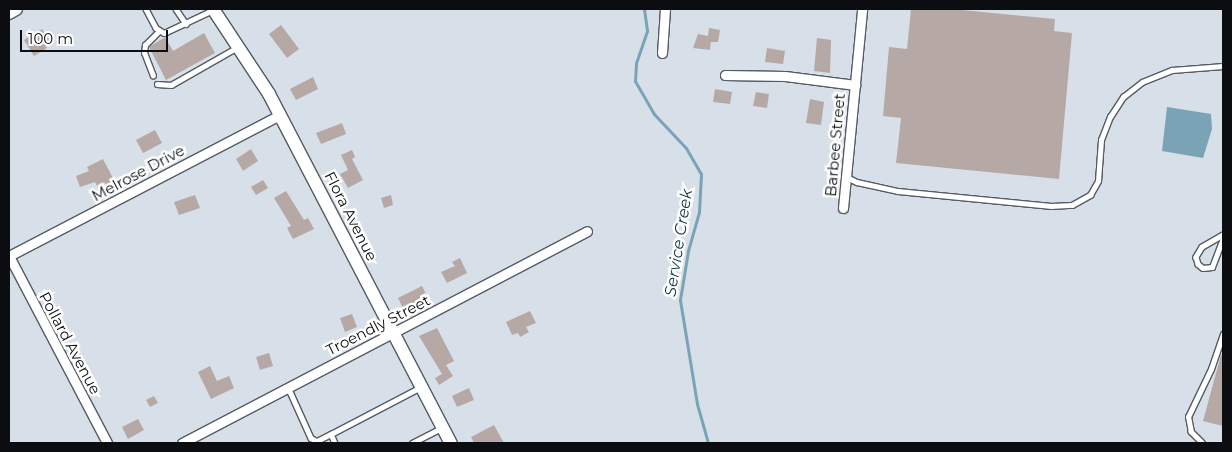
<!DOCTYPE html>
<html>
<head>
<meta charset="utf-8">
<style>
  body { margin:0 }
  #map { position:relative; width:1232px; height:452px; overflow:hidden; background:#d7dfe9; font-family:Montserrat,sans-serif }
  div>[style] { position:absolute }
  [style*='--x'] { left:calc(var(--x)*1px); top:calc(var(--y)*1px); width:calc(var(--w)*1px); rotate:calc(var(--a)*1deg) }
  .water>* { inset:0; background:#7aa4b5 }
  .stream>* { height:3px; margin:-1.5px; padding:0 1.5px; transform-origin:1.5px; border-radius:1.5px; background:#7aa4b5 }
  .building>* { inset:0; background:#b6a9a5 }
  .roads { filter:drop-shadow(1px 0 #545b64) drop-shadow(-1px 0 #545b64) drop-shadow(0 1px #545b64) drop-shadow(0 -1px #545b64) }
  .lane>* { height:4.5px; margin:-2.25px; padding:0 2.25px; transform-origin:2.25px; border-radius:2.25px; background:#fff }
  .street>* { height:9px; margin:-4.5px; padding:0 4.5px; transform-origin:4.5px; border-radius:4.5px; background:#fff }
  .secondary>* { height:12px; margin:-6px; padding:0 6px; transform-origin:6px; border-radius:6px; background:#fff }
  span { translate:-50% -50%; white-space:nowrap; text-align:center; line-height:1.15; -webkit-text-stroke:5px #fff; paint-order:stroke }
  .street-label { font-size:15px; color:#0b0d10 }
  .water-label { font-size:16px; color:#0e3442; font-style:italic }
  .frame { position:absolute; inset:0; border:10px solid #0b0d10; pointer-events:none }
  .scale { position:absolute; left:20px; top:30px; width:148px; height:22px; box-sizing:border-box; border:2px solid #0b0d10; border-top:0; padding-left:6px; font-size:15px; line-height:18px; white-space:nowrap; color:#0b0d10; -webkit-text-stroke:4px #fff; paint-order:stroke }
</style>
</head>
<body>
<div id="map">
  <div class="water">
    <i style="clip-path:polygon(1167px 107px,1211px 114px,1212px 129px,1203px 158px,1162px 151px)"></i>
  </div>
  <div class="stream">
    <i style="--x:644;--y:9;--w:22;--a:82"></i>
    <i style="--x:647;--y:31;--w:34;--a:109"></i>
    <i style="--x:636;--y:63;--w:18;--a:93"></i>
    <i style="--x:635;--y:81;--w:38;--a:60"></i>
    <i style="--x:654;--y:114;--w:47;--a:46.7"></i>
    <i style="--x:686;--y:148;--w:30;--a:60"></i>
    <i style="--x:701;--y:174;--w:38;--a:93"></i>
    <i style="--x:699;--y:212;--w:41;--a:105.8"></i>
    <i style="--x:688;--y:251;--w:50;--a:99.3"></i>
    <i style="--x:680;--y:300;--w:105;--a:80.7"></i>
    <i style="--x:697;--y:404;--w:41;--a:74.2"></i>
  </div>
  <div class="building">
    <i style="clip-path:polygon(911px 9px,952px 9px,1055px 19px,1054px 31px,1072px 33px,1059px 179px,896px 163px,901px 118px,883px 116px,889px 47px,907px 49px)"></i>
    <i style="clip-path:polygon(281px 25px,299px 49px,287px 58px,269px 34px)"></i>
    <i style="clip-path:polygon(709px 28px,720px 30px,718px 42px,711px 42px,710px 50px,693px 48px,698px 34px,708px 36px)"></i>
    <i style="clip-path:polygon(42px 29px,49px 40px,44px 43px,47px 48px,34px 56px,24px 40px)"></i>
    <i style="clip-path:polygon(204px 33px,215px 53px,166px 80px,149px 47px,165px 37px,173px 51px)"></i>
    <i style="clip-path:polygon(817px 38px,831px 40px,830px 73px,814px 71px)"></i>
    <i style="clip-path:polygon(767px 48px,785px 51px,783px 64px,765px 62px)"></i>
    <i style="clip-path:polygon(313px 77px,318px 89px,296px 100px,290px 89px)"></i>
    <i style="clip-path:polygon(715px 89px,732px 92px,730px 104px,713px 102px)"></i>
    <i style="clip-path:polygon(756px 92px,769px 94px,767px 108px,753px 106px)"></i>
    <i style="clip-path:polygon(810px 99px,824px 102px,821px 125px,806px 123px)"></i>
    <i style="clip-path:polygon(342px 123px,346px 134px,321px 144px,316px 133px)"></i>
    <i style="clip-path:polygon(155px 130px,162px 143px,143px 153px,136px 140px)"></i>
    <i style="clip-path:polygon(251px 149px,258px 161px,243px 171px,236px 159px)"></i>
    <i style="clip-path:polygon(352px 150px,355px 157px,352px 159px,363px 180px,348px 188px,340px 174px,348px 170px,341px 155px)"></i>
    <i style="clip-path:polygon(103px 159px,114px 180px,106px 185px,104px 182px,97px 186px,95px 182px,80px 187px,76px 176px,89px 171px,87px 167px)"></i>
    <i style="clip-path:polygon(263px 180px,268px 188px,256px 195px,251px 187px)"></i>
    <i style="clip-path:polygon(286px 191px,304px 220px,308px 218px,314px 229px,293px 239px,287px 228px,291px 226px,274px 198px)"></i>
    <i style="clip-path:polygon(195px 195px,200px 208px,179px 215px,174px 202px)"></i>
    <i style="clip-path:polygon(391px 195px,393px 205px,384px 208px,381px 198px)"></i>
    <i style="clip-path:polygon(460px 258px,467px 273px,447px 283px,441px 272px,455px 266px,452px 262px)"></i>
    <i style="clip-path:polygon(422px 286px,428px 298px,404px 310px,398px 298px)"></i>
    <i style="clip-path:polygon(530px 311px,536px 323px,526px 327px,529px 332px,520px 337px,518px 333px,512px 335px,506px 322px)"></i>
    <i style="clip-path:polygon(352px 314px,357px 327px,345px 332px,340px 318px)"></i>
    <i style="clip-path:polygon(437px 328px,454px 361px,446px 365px,453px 376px,439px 385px,435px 378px,442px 374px,419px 336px)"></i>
    <i style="clip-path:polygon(269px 353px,273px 366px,260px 370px,256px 357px)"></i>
    <i style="clip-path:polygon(1221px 355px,1223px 355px,1223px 426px,1203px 421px)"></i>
    <i style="clip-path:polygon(210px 366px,217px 381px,229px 376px,234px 388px,211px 399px,198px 372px)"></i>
    <i style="clip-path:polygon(469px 388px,474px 400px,457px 407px,452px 396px)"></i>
    <i style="clip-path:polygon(154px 396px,158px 403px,150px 407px,146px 400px)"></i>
    <i style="clip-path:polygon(138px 419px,144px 430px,128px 439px,122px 427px)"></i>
    <i style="clip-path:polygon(494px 425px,504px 443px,474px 443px,471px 437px)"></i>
  </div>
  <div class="roads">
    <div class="lane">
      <i style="--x:146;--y:9;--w:21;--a:62"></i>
      <i style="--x:156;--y:28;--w:9;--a:32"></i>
      <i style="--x:164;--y:33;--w:54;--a:-25.1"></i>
      <i style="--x:176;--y:9;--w:18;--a:56"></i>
      <i style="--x:153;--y:76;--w:25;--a:-111"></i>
      <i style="--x:144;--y:53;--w:8;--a:-83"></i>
      <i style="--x:145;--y:45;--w:20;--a:-45"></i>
      <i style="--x:157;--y:84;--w:14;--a:4"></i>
      <i style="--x:171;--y:85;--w:75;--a:-29.6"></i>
      <i style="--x:847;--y:177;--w:11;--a:27"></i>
      <i style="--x:857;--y:182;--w:42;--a:12.4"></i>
      <i style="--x:898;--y:191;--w:154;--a:5.6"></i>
      <i style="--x:1051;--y:206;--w:21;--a:-3"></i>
      <i style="--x:1072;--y:205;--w:21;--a:-29"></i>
      <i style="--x:1090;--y:195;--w:16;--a:-60"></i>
      <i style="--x:1098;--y:181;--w:41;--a:-85.8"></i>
      <i style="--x:1101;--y:140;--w:25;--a:-69"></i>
      <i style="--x:1110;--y:117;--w:24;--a:-57"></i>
      <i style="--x:1123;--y:97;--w:24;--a:-38"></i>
      <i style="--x:1142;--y:82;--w:32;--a:-22"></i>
      <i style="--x:1172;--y:70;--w:51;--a:-4.5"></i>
      <i style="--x:1223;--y:235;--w:24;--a:150"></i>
      <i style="--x:1202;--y:247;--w:12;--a:121"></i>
      <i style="--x:1196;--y:257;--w:7;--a:74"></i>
      <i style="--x:1198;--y:264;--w:6;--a:39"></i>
      <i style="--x:1203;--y:268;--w:9;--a:-6"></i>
      <i style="--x:1212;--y:267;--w:31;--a:-69"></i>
      <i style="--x:288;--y:387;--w:56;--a:65.7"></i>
      <i style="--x:311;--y:438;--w:7;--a:27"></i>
      <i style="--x:317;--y:441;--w:16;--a:-27"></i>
      <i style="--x:331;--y:434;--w:10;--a:66"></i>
      <i style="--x:331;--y:434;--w:102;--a:-27.6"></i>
      <i style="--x:412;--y:443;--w:33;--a:-27"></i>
      <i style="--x:1202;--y:443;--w:16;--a:-135"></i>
      <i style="--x:1191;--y:432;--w:15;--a:-101"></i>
      <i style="--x:1188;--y:417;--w:53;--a:-64.4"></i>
      <i style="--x:1211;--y:369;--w:37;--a:-71"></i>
    </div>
    <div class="street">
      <i style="--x:662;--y:53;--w:44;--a:-86.1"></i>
      <i style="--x:725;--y:75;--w:60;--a:1"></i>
      <i style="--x:785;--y:76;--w:71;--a:7.3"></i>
      <i style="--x:843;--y:208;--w:200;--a:-84.5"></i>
      <i style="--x:9;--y:256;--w:305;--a:-27.5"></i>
      <i style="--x:9;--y:256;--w:211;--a:62.3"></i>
      <i style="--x:182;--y:443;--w:457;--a:-27.6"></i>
    </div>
    <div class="secondary">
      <i style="--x:213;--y:9;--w:102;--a:56.6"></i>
      <i style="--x:269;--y:94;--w:394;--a:62.5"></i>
      <i style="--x:9;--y:13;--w:8;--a:-30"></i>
    </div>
  </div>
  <div class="street-label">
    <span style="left:835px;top:145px;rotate:-85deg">Barbee Street</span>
    <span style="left:138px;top:173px;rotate:-28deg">Melrose Drive</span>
    <span style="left:351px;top:216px;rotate:63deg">Flora Avenue</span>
    <span style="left:378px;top:325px;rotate:-27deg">Troendly Street</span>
    <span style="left:70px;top:343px;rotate:62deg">Pollard Avenue</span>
  </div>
  <div class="water-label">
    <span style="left:679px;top:243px;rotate:-81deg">Service Creek</span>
  </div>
  <div class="frame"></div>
  <div class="scale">100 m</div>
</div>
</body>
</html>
